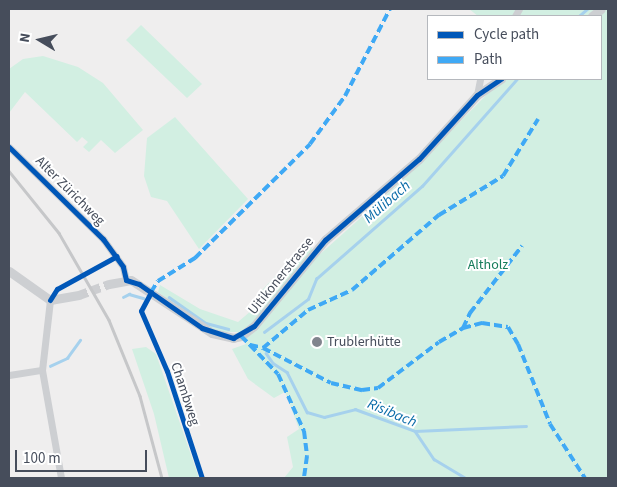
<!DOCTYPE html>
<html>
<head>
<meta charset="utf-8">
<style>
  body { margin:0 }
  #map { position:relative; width:617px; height:487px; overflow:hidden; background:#efeeee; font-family:"Source Sans 3",sans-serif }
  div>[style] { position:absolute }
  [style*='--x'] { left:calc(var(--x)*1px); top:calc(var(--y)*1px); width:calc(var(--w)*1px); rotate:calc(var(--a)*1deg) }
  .green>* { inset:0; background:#d2efe2 }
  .stream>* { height:2.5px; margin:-1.25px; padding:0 1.25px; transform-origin:1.25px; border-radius:1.25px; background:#a6d1ed }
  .tertiary-tunnel>* { height:9px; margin-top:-4.5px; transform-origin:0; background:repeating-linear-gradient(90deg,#cdced1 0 9px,transparent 0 13.5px) }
  .minor>* { height:7px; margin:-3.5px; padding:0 3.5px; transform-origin:3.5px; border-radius:3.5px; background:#cdcfd2 }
  .tertiary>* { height:9px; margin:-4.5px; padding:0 4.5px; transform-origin:4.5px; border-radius:4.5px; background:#cdcfd2 }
  .rail>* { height:2.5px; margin:-1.25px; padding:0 1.25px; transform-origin:1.25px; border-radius:1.25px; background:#c6c7c9 }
  .quiet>* { height:4px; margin-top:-2px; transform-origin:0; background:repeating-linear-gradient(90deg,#3fa9f5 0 8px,transparent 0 12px) }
  .cycleway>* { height:5px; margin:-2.5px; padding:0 2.5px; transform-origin:2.5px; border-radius:2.5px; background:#0057b8 }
  .dots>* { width:14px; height:14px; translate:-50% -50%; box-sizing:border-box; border:2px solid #fff; border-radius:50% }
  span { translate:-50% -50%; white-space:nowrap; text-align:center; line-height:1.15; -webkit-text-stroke:4px #fff; paint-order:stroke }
  .street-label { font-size:14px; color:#464d5b }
  .park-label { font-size:14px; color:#167d5b }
  .poi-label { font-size:14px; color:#464d5b }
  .left { translate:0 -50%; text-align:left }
  .water-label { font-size:15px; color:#0b6ca9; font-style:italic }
  .frame { position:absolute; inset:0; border:10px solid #464d5b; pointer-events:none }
  .legend { position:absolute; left:427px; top:15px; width:175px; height:65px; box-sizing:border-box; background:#fff; border:1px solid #b5b8bd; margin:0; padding:6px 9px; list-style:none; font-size:15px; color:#464d5b }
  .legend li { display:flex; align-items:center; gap:10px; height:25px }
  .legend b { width:25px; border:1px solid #b5b8bd }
  .north { position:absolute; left:15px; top:15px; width:50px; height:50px; -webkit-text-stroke:4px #fff; paint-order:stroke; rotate:279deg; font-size:14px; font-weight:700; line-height:20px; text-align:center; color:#464d5b }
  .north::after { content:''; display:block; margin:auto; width:18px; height:22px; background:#464d5b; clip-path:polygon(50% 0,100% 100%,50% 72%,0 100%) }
  .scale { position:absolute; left:15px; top:450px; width:132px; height:22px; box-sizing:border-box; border:2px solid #464d5b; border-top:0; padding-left:6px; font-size:15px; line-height:18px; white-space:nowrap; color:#464d5b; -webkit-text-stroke:4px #fff; paint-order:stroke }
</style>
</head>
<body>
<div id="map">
  <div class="green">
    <i style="clip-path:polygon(469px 9px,608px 9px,608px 478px,284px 478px,293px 467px,287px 437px,299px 429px,285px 392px,274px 398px,248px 379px,232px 349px,246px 344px,237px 332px,221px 332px,201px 324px,158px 292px,160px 285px,200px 309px,238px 322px,252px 310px,263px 289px,298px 253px,308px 244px,318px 256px,404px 179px,495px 86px,494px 79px,601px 79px,601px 16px,478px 16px)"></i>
    <i style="clip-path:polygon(141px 25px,202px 84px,187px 98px,126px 40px)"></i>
    <i style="clip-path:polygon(43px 56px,78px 67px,103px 83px,143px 130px,115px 153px,101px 140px,89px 152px,83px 147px,88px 142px,82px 137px,77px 142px,25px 92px,9px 113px,9px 69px,23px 59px)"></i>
    <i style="clip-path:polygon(175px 117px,248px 199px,199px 249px,167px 201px,151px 197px,144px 176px,147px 138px)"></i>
    <i style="clip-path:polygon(146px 347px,156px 354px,199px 478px,169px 478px,154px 414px,132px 349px)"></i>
  </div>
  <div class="stream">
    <i style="--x:579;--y:16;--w:11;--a:-41"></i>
    <i style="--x:123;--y:297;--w:7;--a:-27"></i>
    <i style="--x:129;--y:294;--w:15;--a:16"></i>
    <i style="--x:169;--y:297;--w:45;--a:35.1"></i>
    <i style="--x:206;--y:323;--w:23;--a:15"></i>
    <i style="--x:264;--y:332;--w:55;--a:-36.9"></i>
    <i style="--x:308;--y:299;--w:22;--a:-68"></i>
    <i style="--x:316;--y:279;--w:141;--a:-41.3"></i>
    <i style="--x:422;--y:186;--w:143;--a:-48.4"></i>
    <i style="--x:266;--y:353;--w:12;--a:55"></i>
    <i style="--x:273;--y:363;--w:17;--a:33"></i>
    <i style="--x:287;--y:372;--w:45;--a:63.4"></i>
    <i style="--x:307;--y:412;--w:18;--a:16"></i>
    <i style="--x:324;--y:417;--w:32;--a:-14"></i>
    <i style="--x:355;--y:409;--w:64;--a:20.1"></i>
    <i style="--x:415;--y:431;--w:34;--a:56"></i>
    <i style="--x:434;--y:459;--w:37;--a:31"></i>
    <i style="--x:50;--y:366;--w:19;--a:-25"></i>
    <i style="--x:67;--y:358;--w:22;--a:-54"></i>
    <i style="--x:415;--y:431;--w:111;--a:-2.6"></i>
  </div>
  <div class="tertiary-tunnel">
    <i style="--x:79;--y:295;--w:32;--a:-20"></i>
  </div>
  <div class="minor">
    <i style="--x:515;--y:16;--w:8;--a:-60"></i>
    <i style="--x:477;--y:95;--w:16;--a:-79"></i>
    <i style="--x:9;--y:147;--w:132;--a:44.4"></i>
    <i style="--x:103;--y:239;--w:34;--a:54"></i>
    <i style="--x:123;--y:267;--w:13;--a:77"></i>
    <i style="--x:50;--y:300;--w:70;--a:96.5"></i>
    <i style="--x:42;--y:370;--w:110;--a:80"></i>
    <i style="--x:9;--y:375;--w:33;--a:-9"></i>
  </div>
  <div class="tertiary">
    <i style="--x:592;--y:16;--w:11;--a:-38"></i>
    <i style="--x:9;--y:271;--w:50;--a:35.3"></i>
    <i style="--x:50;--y:300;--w:29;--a:-10"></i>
    <i style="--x:109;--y:284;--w:22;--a:-10"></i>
    <i style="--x:131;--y:280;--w:97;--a:33.2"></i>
    <i style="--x:212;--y:333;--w:22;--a:13"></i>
    <i style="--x:233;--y:338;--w:8;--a:-14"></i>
    <i style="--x:241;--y:336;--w:16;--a:-38"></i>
    <i style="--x:254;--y:326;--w:112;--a:-50.5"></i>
    <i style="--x:325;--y:240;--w:124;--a:-40.8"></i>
    <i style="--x:419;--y:159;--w:86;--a:-47.8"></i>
    <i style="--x:477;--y:95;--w:29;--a:-34"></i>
  </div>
  <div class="rail">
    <i style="--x:9;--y:171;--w:80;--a:51.1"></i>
    <i style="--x:59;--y:233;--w:100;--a:60.1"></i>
    <i style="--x:109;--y:320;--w:82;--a:67.8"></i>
    <i style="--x:140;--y:396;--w:85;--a:75"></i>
  </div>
  <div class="quiet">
    <i style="--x:151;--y:292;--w:13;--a:-58"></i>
    <i style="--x:158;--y:281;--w:44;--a:-31.9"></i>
    <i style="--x:195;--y:258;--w:162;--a:-44.7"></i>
    <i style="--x:310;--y:144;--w:59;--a:-53.9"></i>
    <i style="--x:345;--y:96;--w:98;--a:-62.7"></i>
    <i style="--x:463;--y:328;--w:17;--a:-65"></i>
    <i style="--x:470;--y:313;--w:85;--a:-52.2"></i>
    <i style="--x:241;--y:336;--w:13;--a:45"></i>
    <i style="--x:250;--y:345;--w:13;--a:13"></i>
    <i style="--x:263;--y:348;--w:76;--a:27.2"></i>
    <i style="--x:331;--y:383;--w:32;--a:13"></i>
    <i style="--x:362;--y:390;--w:16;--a:-7"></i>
    <i style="--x:378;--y:388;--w:76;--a:-37"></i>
    <i style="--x:439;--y:342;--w:28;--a:-30"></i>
    <i style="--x:463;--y:328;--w:20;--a:-15"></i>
    <i style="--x:482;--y:323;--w:26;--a:9"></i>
    <i style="--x:508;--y:327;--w:20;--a:60"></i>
    <i style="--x:518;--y:344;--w:86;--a:68.2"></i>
    <i style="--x:550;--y:424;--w:64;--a:57.1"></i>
    <i style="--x:250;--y:345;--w:40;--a:46"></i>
    <i style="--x:278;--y:374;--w:63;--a:65.5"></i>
    <i style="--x:304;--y:431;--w:25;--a:83"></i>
    <i style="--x:307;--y:456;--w:22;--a:98"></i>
    <i style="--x:263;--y:348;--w:59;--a:-40.2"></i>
    <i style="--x:308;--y:310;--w:48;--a:-24.4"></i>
    <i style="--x:352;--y:290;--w:115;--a:-40.8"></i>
    <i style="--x:439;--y:215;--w:75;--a:-31.4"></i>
    <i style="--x:503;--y:176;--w:67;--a:-58.4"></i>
  </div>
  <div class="cycleway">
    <i style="--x:9;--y:147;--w:132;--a:44.4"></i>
    <i style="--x:103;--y:239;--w:34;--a:54"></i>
    <i style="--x:123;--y:267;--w:13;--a:77"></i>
    <i style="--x:126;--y:280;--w:14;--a:17"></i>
    <i style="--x:139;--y:284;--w:77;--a:34.9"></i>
    <i style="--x:202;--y:328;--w:33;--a:18"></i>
    <i style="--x:233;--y:338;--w:24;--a:-30"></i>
    <i style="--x:254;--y:326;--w:112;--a:-50.5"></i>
    <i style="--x:325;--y:240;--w:124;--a:-40.8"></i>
    <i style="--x:419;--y:159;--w:86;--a:-47.8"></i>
    <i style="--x:477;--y:95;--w:29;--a:-34"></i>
    <i style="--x:151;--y:292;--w:21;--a:118"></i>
    <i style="--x:141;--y:311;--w:65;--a:66.6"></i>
    <i style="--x:167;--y:371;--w:113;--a:71.9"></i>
    <i style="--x:50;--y:300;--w:13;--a:-58"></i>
    <i style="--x:57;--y:289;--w:68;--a:-28.8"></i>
  </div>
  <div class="dots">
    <i style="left:317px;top:342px;background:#81858e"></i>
  </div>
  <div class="street-label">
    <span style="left:70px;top:191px;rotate:45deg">Alter Zürichweg</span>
    <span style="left:281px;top:276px;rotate:-51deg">Uitikonerstrasse</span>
    <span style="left:185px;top:394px;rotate:72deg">Chambweg</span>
  </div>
  <div class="park-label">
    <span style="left:488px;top:265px">Altholz</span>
  </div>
  <div class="poi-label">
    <span class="left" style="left:327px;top:342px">Trublerhütte</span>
  </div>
  <div class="water-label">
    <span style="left:387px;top:202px;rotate:-41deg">Mülibach</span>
    <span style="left:392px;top:413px;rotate:23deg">Risibach</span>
  </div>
  <div class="frame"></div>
  <ul class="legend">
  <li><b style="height:6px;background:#0057b8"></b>Cycle path</li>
  <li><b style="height:6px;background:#3fa9f5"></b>Path</li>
  </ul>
  <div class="north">N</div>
  <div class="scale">100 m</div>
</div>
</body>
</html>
